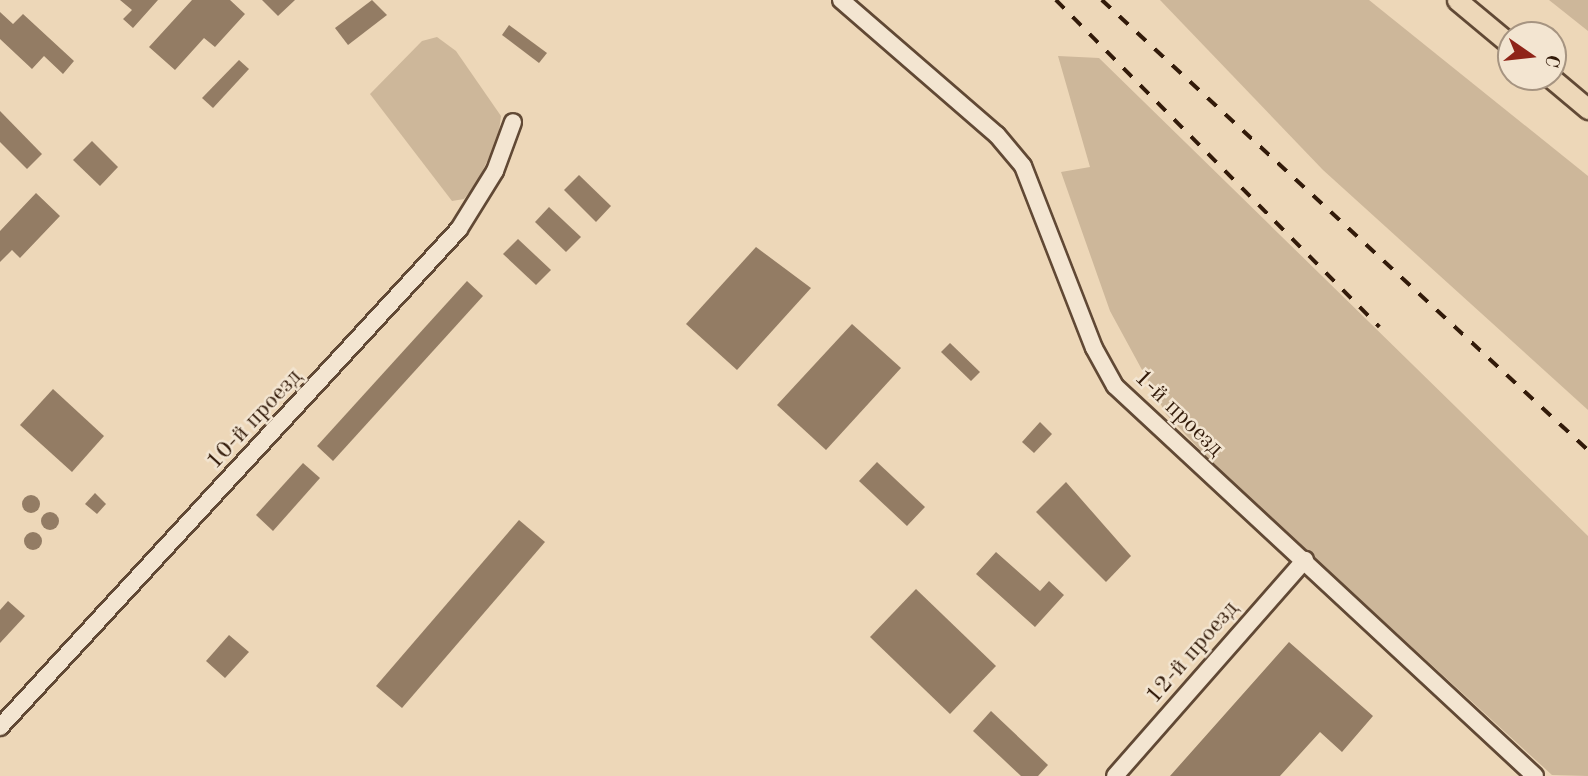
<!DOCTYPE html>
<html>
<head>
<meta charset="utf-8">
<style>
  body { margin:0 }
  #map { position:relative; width:1588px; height:776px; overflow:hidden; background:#edd7b8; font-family:"Old Standard TT",serif }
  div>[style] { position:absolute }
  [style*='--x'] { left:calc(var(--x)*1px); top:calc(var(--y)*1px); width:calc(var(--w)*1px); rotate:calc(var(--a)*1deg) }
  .green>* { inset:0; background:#cdb79a }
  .building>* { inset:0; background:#937c64 }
  .round { border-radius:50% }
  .roads { filter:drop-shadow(2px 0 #614935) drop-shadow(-2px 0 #614935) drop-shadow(0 2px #614935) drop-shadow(0 -2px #614935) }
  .minor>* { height:16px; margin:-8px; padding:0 8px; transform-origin:8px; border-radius:8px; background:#f3e5d1 }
  .major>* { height:19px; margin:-9.5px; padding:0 9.5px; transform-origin:9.5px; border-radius:9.5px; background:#edd7b8 }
  .rail>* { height:3.5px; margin-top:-1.75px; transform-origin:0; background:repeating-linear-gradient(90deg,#321a09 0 12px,transparent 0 24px) }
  span { translate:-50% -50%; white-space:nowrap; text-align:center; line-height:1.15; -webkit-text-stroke:5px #f3e5d1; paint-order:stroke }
  .street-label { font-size:24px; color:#321a09 }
  .north { position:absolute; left:1497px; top:21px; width:70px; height:70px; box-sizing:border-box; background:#f3e5d1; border:2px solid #a69481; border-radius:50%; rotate:104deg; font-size:19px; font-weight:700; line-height:28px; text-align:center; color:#321a09 }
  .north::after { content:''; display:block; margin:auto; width:24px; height:32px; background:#8f2418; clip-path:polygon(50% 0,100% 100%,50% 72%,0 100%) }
</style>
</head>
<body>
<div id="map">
  <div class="green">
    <i style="clip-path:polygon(1160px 0,1369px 0,1588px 176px,1588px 410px,1323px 170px)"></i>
    <i style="clip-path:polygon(1549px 0,1588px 0,1588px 31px)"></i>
    <i style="clip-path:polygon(437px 37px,456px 51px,501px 116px,498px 139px,476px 184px,464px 199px,452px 201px,370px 94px,422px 41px)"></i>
    <i style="clip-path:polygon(1058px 56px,1099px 58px,1588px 536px,1588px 776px,1552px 775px,1222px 473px,1166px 414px,1110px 311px,1061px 172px,1090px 167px)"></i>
  </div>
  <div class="building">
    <i style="clip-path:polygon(120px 0,158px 0,133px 28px,123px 19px,132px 10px)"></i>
    <i style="clip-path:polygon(192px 0,230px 0,245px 14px,215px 47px,204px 38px,175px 70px,149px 47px)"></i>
    <i style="clip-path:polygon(262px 0,295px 0,278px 16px)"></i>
    <i style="clip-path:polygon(372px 0,387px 15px,348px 45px,335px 28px)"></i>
    <i style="clip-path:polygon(0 12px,13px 24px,23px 14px,74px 61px,63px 74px,44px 56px,32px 69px,0 39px)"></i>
    <i style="clip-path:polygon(509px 25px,547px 53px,539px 63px,502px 35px)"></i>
    <i style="clip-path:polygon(239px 60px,249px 69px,213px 108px,202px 98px)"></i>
    <i style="clip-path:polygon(0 111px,42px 154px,27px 169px,0 142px)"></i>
    <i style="clip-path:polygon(92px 141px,118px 167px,100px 186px,73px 160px)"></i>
    <i style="clip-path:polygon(579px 175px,611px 206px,596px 222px,564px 190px)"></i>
    <i style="clip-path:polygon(36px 193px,60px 216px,20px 258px,12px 250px,0 262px,0 231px)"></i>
    <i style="clip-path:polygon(549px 207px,581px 237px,566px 252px,535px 222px)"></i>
    <i style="clip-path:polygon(518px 239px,551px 270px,536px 285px,503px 254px)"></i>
    <i style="clip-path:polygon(756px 247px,811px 288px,737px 370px,686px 324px)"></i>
    <i style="clip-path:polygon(467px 281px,483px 296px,333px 461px,317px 446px)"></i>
    <i style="clip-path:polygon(852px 324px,901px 368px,826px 450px,777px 405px)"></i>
    <i style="clip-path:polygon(950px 343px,980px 372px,971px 381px,941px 352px)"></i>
    <i style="clip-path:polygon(53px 389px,104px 436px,72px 472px,20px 425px)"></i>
    <i style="clip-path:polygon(1040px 422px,1052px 434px,1034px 453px,1022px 442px)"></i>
    <i style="clip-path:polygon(877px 462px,925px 507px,907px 526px,859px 481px)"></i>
    <i style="clip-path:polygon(303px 463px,320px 478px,273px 531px,256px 515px)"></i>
    <i style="clip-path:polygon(1066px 482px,1131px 556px,1106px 582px,1036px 512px)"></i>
    <i style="clip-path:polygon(95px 493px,106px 504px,97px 514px,85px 504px)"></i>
    <i class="round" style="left:22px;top:495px;width:18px;height:18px"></i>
    <i class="round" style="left:41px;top:512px;width:18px;height:18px"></i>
    <i style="clip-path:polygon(519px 520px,545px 542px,402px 708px,376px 686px)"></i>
    <i class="round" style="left:24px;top:532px;width:18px;height:18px"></i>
    <i style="clip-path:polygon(996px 552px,1040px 591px,1049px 581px,1064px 595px,1035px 627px,976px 574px)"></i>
    <i style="clip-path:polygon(916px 589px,996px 666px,950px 714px,870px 637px)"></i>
    <i style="clip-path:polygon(8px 601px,25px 616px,0 643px,0 610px)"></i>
    <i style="clip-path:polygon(229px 635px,249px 652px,225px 678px,206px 661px)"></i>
    <i style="clip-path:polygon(1289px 642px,1373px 716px,1342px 752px,1320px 732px,1280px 776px,1170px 776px)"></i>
    <i style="clip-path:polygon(991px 711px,1048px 765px,1038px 776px,1021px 776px,973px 731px)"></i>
  </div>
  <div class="roads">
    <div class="minor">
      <i style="--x:841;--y:0;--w:206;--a:40.9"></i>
      <i style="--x:997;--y:135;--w:40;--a:50"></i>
      <i style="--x:1023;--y:166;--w:195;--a:68.7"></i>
      <i style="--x:1094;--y:348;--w:43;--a:61.1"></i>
      <i style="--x:1115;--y:386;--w:573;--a:42.88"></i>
      <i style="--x:0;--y:727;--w:677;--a:-47.33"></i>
      <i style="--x:459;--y:229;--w:68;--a:-58.2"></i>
      <i style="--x:495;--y:171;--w:52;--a:-69.8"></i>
      <i style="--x:1115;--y:776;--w:288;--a:-48.7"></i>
    </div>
    <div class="major">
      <i style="--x:1457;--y:0;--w:70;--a:39.8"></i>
      <i style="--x:1550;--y:77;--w:50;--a:40.1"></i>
    </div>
  </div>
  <div class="rail">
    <i style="--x:1056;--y:0;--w:460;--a:45.3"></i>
    <i style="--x:1102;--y:0;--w:662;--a:42.8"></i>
  </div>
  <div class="street-label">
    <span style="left:1178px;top:414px;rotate:44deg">1-й проезд</span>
    <span style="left:255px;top:420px;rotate:-47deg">10-й проезд</span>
    <span style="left:1193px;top:653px;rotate:-49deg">12-й проезд</span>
  </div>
  <div class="north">С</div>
</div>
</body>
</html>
